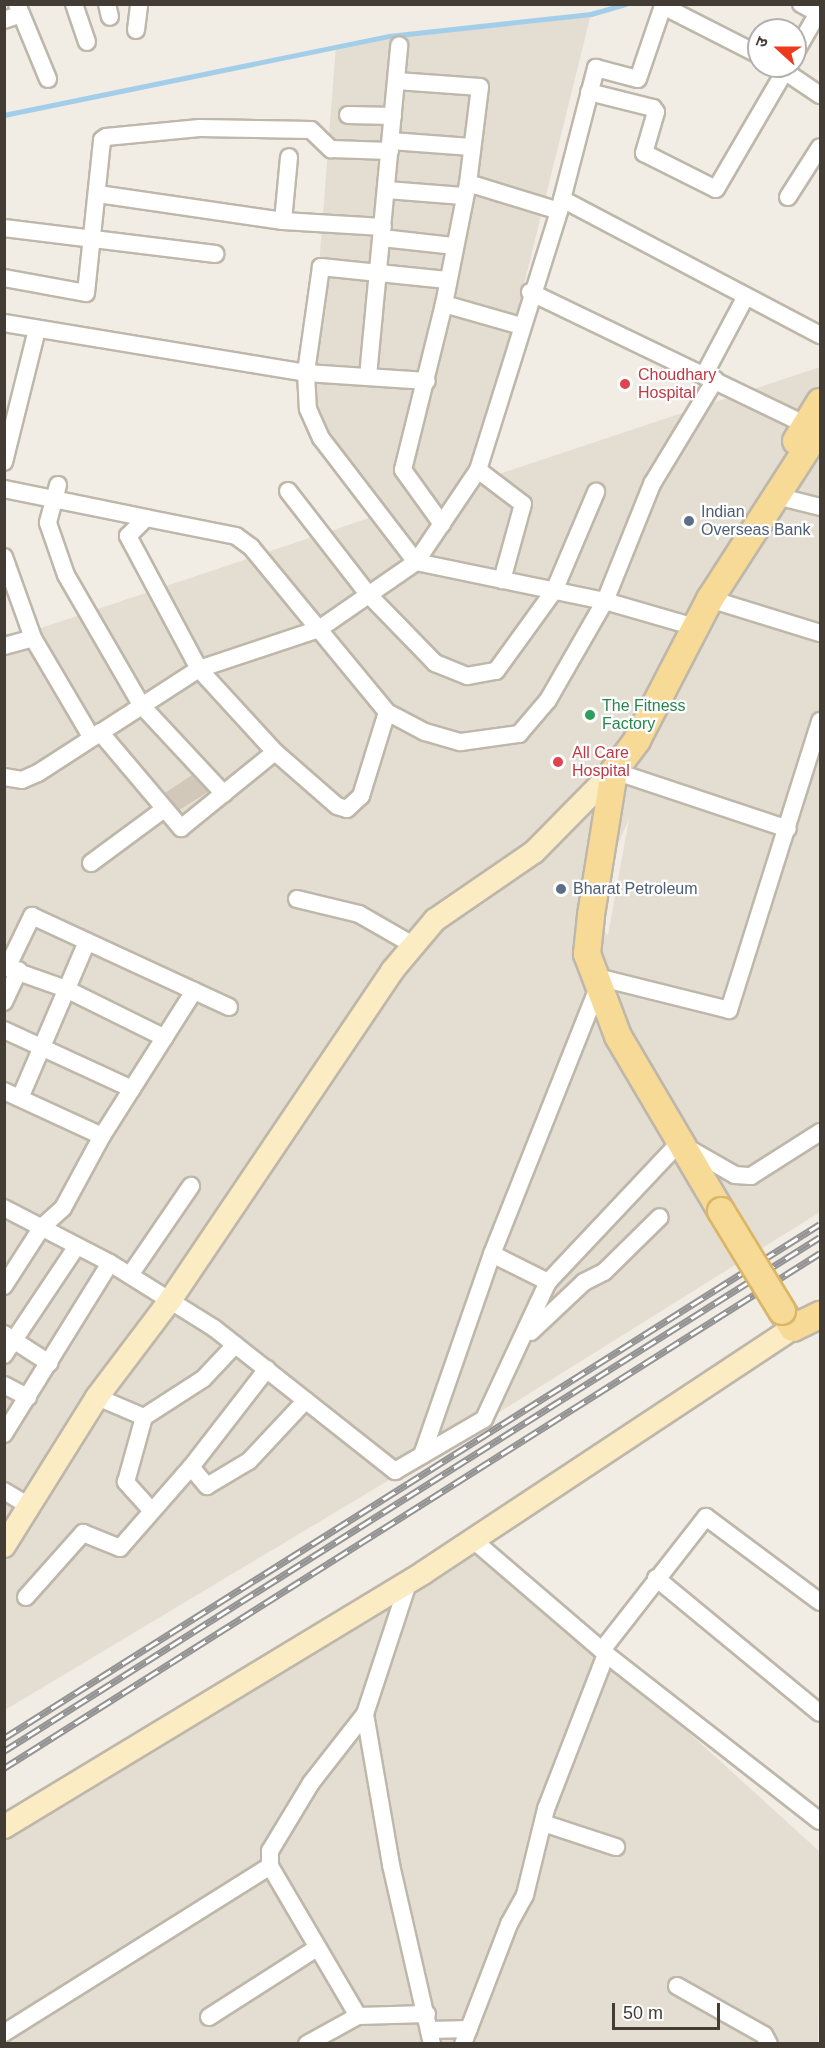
<!DOCTYPE html>
<html>
<head>
<meta charset="utf-8">
<style>
  body { margin:0 }
  #map { position:relative; width:825px; height:2048px; overflow:hidden; background:#f1ece4; font-family:Helvetica,"Noto Sans Devanagari",sans-serif }
  div>[style] { position:absolute }
  [style*='--x'] { left:calc(var(--x)*1px); top:calc(var(--y)*1px); width:calc(var(--w)*1px); rotate:calc(var(--a)*1deg) }
  .residential>* { inset:0; background:#e4ded2 }
  .stream>* { height:4.5px; margin:-2.25px; padding:0 2.25px; transform-origin:2.25px; border-radius:2.25px; background:#a3ceea }
  .building>* { inset:0; background:#d1c8ba }
  .roads { filter:drop-shadow(2px 0 #beb7aa) drop-shadow(-2px 0 #beb7aa) drop-shadow(0 2px #beb7aa) drop-shadow(0 -2px #beb7aa) }
  .street>* { height:16px; margin:-8px; padding:0 8px; transform-origin:8px; border-radius:8px; background:#fff }
  .secondary>* { height:22px; margin:-11px; padding:0 11px; transform-origin:11px; border-radius:11px; background:#fbecc4 }
  .primary>* { height:26px; margin:-13px; padding:0 13px; transform-origin:13px; border-radius:13px; background:#f7da96 }
  .rail>* { height:7px; margin-top:-3.5px; transform-origin:0; background:repeating-linear-gradient(90deg,#fff 0 14px,#939393 0 28px); box-sizing:border-box; border-block:2px solid #939393 }
  .bridges { filter:drop-shadow(2px 0 #dbb667) drop-shadow(-2px 0 #dbb667) drop-shadow(0 2px #dbb667) drop-shadow(0 -2px #dbb667) }
  .primary-bridge>* { height:26px; margin:-13px; padding:0 13px; transform-origin:13px; border-radius:13px; background:#f7da96 }
  .dots>* { width:16px; height:16px; translate:-50% -50%; box-sizing:border-box; border:3px solid #fff; border-radius:50% }
  span { translate:-50% -50%; white-space:nowrap; text-align:center; line-height:1.15; -webkit-text-stroke:4.5px #fff; paint-order:stroke }
  .health-label { font-size:16px; color:#be3a42 }
  .left { translate:0 -50%; text-align:left }
  .service-label { font-size:16px; color:#4e5e75 }
  .leisure-label { font-size:16px; color:#27864d }
  .frame { position:absolute; inset:0; border:6px solid #423c34; pointer-events:none }
  .north { position:absolute; left:747px; top:18px; width:60px; height:60px; box-sizing:border-box; background:#fff; border:2px solid #b3b1ae; border-radius:50%; rotate:291deg; font-size:16px; font-weight:700; line-height:24px; text-align:center; color:#423c34 }
  .north::after { content:''; display:block; margin:auto; width:21px; height:27px; background:#ec3b20; clip-path:polygon(50% 0,100% 100%,50% 72%,0 100%) }
  .scale { position:absolute; left:612px; top:2003px; width:108px; height:27px; box-sizing:border-box; border:3px solid #423c34; border-top:0; padding-left:8px; font-size:18px; line-height:21px; white-space:nowrap; color:#423c34; -webkit-text-stroke:4px #fff; paint-order:stroke }
</style>
</head>
<body>
<div id="map">
  <div class="residential">
    <i style="clip-path:polygon(evenodd,591px 14px,478px 470px,469px 484px,820px 367px,820px 1212px,421px 1461px,5px 1710px,5px 640px,381px 514px,308px 409px,336px 45px,591px 14px,629px 819px,608px 935px,607px 935px,599px 921px,600px 885px,629px 819px)"></i>
    <i style="clip-path:polygon(474px 1537px,820px 1852px,818px 2043px,5px 2044px,5px 1825px)"></i>
  </div>
  <div class="stream">
    <i style="--x:4;--y:115;--w:393;--a:-11.6"></i>
    <i style="--x:389;--y:36;--w:203;--a:-6.2"></i>
    <i style="--x:591;--y:14;--w:36;--a:-16"></i>
  </div>
  <div class="building">
    <i style="clip-path:polygon(192px 775px,208px 792px,179px 810px,165px 793px)"></i>
  </div>
  <div class="roads">
    <div class="street">
      <i style="--x:17;--y:4;--w:81;--a:67.5"></i>
      <i style="--x:74;--y:4;--w:40;--a:71.1"></i>
      <i style="--x:107;--y:4;--w:13;--a:77"></i>
      <i style="--x:801;--y:4;--w:21;--a:28"></i>
      <i style="--x:4;--y:20;--w:18;--a:-19"></i>
      <i style="--x:136;--y:30;--w:26;--a:-83"></i>
      <i style="--x:795;--y:53;--w:46;--a:-60.1"></i>
      <i style="--x:777;--y:66;--w:52;--a:34"></i>
      <i style="--x:397;--y:81;--w:83;--a:4.1"></i>
      <i style="--x:480;--y:87;--w:97;--a:97.1"></i>
      <i style="--x:468;--y:183;--w:123;--a:101.2"></i>
      <i style="--x:444;--y:304;--w:171;--a:103.9"></i>
      <i style="--x:403;--y:470;--w:67;--a:54.2"></i>
      <i style="--x:589;--y:92;--w:66;--a:14"></i>
      <i style="--x:653;--y:108;--w:5;--a:53"></i>
      <i style="--x:656;--y:112;--w:43;--a:106.3"></i>
      <i style="--x:644;--y:153;--w:80;--a:26.6"></i>
      <i style="--x:716;--y:189;--w:143;--a:-59.7"></i>
      <i style="--x:348;--y:115;--w:45;--a:1.3"></i>
      <i style="--x:391;--y:141;--w:80;--a:4.3"></i>
      <i style="--x:468;--y:183;--w:95;--a:17.1"></i>
      <i style="--x:387;--y:190;--w:76;--a:4.5"></i>
      <i style="--x:98;--y:194;--w:187;--a:8.3"></i>
      <i style="--x:283;--y:221;--w:100;--a:3.4"></i>
      <i style="--x:788;--y:197;--w:59;--a:-57.4"></i>
      <i style="--x:562;--y:199;--w:292;--a:27.8"></i>
      <i style="--x:283;--y:221;--w:64;--a:-84.6"></i>
      <i style="--x:4;--y:228;--w:213;--a:7"></i>
      <i style="--x:382;--y:238;--w:71;--a:6.4"></i>
      <i style="--x:4;--y:278;--w:83;--a:10.4"></i>
      <i style="--x:86;--y:293;--w:154;--a:-84"></i>
      <i style="--x:102;--y:140;--w:5;--a:-37"></i>
      <i style="--x:106;--y:137;--w:94;--a:-5.5"></i>
      <i style="--x:200;--y:128;--w:111;--a:1"></i>
      <i style="--x:311;--y:130;--w:28;--a:44"></i>
      <i style="--x:331;--y:149;--w:59;--a:1.9"></i>
      <i style="--x:447;--y:280;--w:127;--a:-174.1"></i>
      <i style="--x:321;--y:267;--w:107;--a:98.1"></i>
      <i style="--x:306;--y:373;--w:36;--a:87"></i>
      <i style="--x:308;--y:409;--w:32;--a:66"></i>
      <i style="--x:321;--y:438;--w:156;--a:52.5"></i>
      <i style="--x:416;--y:562;--w:193;--a:11.7"></i>
      <i style="--x:605;--y:601;--w:94;--a:16.1"></i>
      <i style="--x:530;--y:292;--w:306;--a:25.7"></i>
      <i style="--x:444;--y:304;--w:80;--a:15.9"></i>
      <i style="--x:4;--y:323;--w:306;--a:9.4"></i>
      <i style="--x:306;--y:373;--w:121;--a:3.8"></i>
      <i style="--x:704;--y:375;--w:89;--a:-62"></i>
      <i style="--x:368;--y:376;--w:332;--a:-84.6"></i>
      <i style="--x:4;--y:462;--w:136;--a:-76"></i>
      <i style="--x:478;--y:470;--w:56;--a:37.1"></i>
      <i style="--x:523;--y:504;--w:79;--a:105.4"></i>
      <i style="--x:58;--y:485;--w:39;--a:105"></i>
      <i style="--x:48;--y:523;--w:55;--a:70.9"></i>
      <i style="--x:66;--y:575;--w:151;--a:59.9"></i>
      <i style="--x:142;--y:706;--w:120;--a:47"></i>
      <i style="--x:4;--y:489;--w:145;--a:11.5"></i>
      <i style="--x:288;--y:491;--w:129;--a:52.2"></i>
      <i style="--x:367;--y:593;--w:98;--a:45.8"></i>
      <i style="--x:435;--y:663;--w:35;--a:22"></i>
      <i style="--x:467;--y:676;--w:29;--a:-10"></i>
      <i style="--x:496;--y:671;--w:99;--a:-54.1"></i>
      <i style="--x:554;--y:591;--w:108;--a:-67"></i>
      <i style="--x:776;--y:496;--w:45;--a:14"></i>
      <i style="--x:4;--y:557;--w:86;--a:70.3"></i>
      <i style="--x:33;--y:638;--w:116;--a:59.5"></i>
      <i style="--x:710;--y:599;--w:115;--a:17.2"></i>
      <i style="--x:4;--y:646;--w:30;--a:-15"></i>
      <i style="--x:387;--y:712;--w:88;--a:107.2"></i>
      <i style="--x:361;--y:796;--w:19;--a:137"></i>
      <i style="--x:347;--y:809;--w:10;--a:-163"></i>
      <i style="--x:337;--y:806;--w:82;--a:-138.9"></i>
      <i style="--x:275;--y:752;--w:113;--a:-132.5"></i>
      <i style="--x:199;--y:669;--w:151;--a:-118.1"></i>
      <i style="--x:128;--y:536;--w:25;--a:-45"></i>
      <i style="--x:146;--y:518;--w:92;--a:11.3"></i>
      <i style="--x:236;--y:536;--w:19;--a:36"></i>
      <i style="--x:251;--y:547;--w:214;--a:50.5"></i>
      <i style="--x:387;--y:712;--w:43;--a:27.8"></i>
      <i style="--x:425;--y:732;--w:37;--a:16"></i>
      <i style="--x:461;--y:742;--w:59;--a:-7.9"></i>
      <i style="--x:519;--y:734;--w:45;--a:-49.5"></i>
      <i style="--x:548;--y:700;--w:114;--a:-60.1"></i>
      <i style="--x:605;--y:601;--w:126;--a:-68.1"></i>
      <i style="--x:652;--y:484;--w:122;--a:-58.8"></i>
      <i style="--x:100;--y:732;--w:126;--a:49.8"></i>
      <i style="--x:181;--y:828;--w:121;--a:-39"></i>
      <i style="--x:614;--y:771;--w:183;--a:18.4"></i>
      <i style="--x:4;--y:777;--w:18;--a:9"></i>
      <i style="--x:22;--y:780;--w:17;--a:-24"></i>
      <i style="--x:38;--y:773;--w:192;--a:-32.9"></i>
      <i style="--x:199;--y:669;--w:126;--a:-18.4"></i>
      <i style="--x:319;--y:629;--w:118;--a:-34.6"></i>
      <i style="--x:416;--y:562;--w:111;--a:-56"></i>
      <i style="--x:478;--y:470;--w:271;--a:-72.6"></i>
      <i style="--x:559;--y:211;--w:148;--a:-75.5"></i>
      <i style="--x:596;--y:68;--w:43;--a:14.7"></i>
      <i style="--x:638;--y:79;--w:77;--a:-71.1"></i>
      <i style="--x:663;--y:6;--w:108;--a:27"></i>
      <i style="--x:91;--y:863;--w:89;--a:-36.4"></i>
      <i style="--x:297;--y:899;--w:64;--a:13.6"></i>
      <i style="--x:359;--y:914;--w:62;--a:29.9"></i>
      <i style="--x:4;--y:967;--w:66;--a:19.5"></i>
      <i style="--x:66;--y:989;--w:110;--a:26.3"></i>
      <i style="--x:7;--y:968;--w:58;--a:-64.3"></i>
      <i style="--x:32;--y:916;--w:217;--a:24.8"></i>
      <i style="--x:593;--y:976;--w:140;--a:14"></i>
      <i style="--x:729;--y:1010;--w:303;--a:-72.5"></i>
      <i style="--x:4;--y:1002;--w:35;--a:-65"></i>
      <i style="--x:4;--y:1030;--w:141;--a:24.7"></i>
      <i style="--x:4;--y:1091;--w:108;--a:24.7"></i>
      <i style="--x:20;--y:1098;--w:170;--a:-66.8"></i>
      <i style="--x:4;--y:1208;--w:119;--a:27.4"></i>
      <i style="--x:110;--y:1263;--w:123;--a:32"></i>
      <i style="--x:214;--y:1328;--w:231;--a:38.3"></i>
      <i style="--x:395;--y:1471;--w:103;--a:-30.3"></i>
      <i style="--x:484;--y:1419;--w:151;--a:-65"></i>
      <i style="--x:548;--y:1282;--w:191;--a:-46.7"></i>
      <i style="--x:679;--y:1143;--w:64;--a:29.7"></i>
      <i style="--x:735;--y:1175;--w:16;--a:4"></i>
      <i style="--x:751;--y:1176;--w:82;--a:-32.5"></i>
      <i style="--x:492;--y:1254;--w:63;--a:26.6"></i>
      <i style="--x:130;--y:1275;--w:108;--a:-55.6"></i>
      <i style="--x:4;--y:1286;--w:70;--a:-57.2"></i>
      <i style="--x:42;--y:1227;--w:28;--a:-42"></i>
      <i style="--x:63;--y:1208;--w:82;--a:-61.6"></i>
      <i style="--x:102;--y:1136;--w:172;--a:-57.6"></i>
      <i style="--x:531;--y:1332;--w:73;--a:-43.3"></i>
      <i style="--x:584;--y:1282;--w:22;--a:-27"></i>
      <i style="--x:604;--y:1272;--w:78;--a:-44.5"></i>
      <i style="--x:4;--y:1334;--w:54;--a:32.8"></i>
      <i style="--x:4;--y:1355;--w:131;--a:-56.2"></i>
      <i style="--x:4;--y:1385;--w:27;--a:27"></i>
      <i style="--x:97;--y:1397;--w:51;--a:23.1"></i>
      <i style="--x:4;--y:1434;--w:201;--a:-58.2"></i>
      <i style="--x:422;--y:1455;--w:213;--a:-70.8"></i>
      <i style="--x:492;--y:1254;--w:286;--a:-68.3"></i>
      <i style="--x:191;--y:1467;--w:25;--a:50"></i>
      <i style="--x:207;--y:1486;--w:49;--a:-30.8"></i>
      <i style="--x:249;--y:1461;--w:83;--a:-46.9"></i>
      <i style="--x:4;--y:1491;--w:31;--a:31"></i>
      <i style="--x:151;--y:1510;--w:38;--a:-132"></i>
      <i style="--x:126;--y:1482;--w:67;--a:-74.5"></i>
      <i style="--x:144;--y:1417;--w:70;--a:-32.8"></i>
      <i style="--x:203;--y:1379;--w:47;--a:-46.7"></i>
      <i style="--x:472;--y:1539;--w:177;--a:40.6"></i>
      <i style="--x:606;--y:1654;--w:271;--a:38"></i>
      <i style="--x:656;--y:1578;--w:212;--a:39.5"></i>
      <i style="--x:26;--y:1597;--w:86;--a:-48.3"></i>
      <i style="--x:83;--y:1533;--w:40;--a:22"></i>
      <i style="--x:120;--y:1548;--w:108;--a:-48.8"></i>
      <i style="--x:191;--y:1467;--w:124;--a:-52.2"></i>
      <i style="--x:602;--y:1650;--w:169;--a:-52"></i>
      <i style="--x:706;--y:1517;--w:142;--a:36.7"></i>
      <i style="--x:365;--y:1714;--w:153;--a:80.2"></i>
      <i style="--x:391;--y:1865;--w:184;--a:77.1"></i>
      <i style="--x:543;--y:1823;--w:77;--a:18.2"></i>
      <i style="--x:270;--y:1866;--w:174;--a:59.6"></i>
      <i style="--x:677;--y:1986;--w:100;--a:29.4"></i>
      <i style="--x:764;--y:2035;--w:10;--a:61"></i>
      <i style="--x:209;--y:2017;--w:128;--a:-32.6"></i>
      <i style="--x:429;--y:2030;--w:40;--a:-1.4"></i>
      <i style="--x:4;--y:2033;--w:314;--a:-32.1"></i>
      <i style="--x:270;--y:1866;--w:15;--a:-90"></i>
      <i style="--x:270;--y:1851;--w:79;--a:-58.9"></i>
      <i style="--x:311;--y:1783;--w:88;--a:-52"></i>
      <i style="--x:365;--y:1714;--w:138;--a:-71.8"></i>
      <i style="--x:307;--y:2044;--w:58;--a:-28.8"></i>
      <i style="--x:358;--y:2016;--w:69;--a:-1.7"></i>
      <i style="--x:463;--y:2044;--w:129;--a:-69"></i>
      <i style="--x:509;--y:1924;--w:33;--a:-61"></i>
      <i style="--x:525;--y:1895;--w:89;--a:-76.3"></i>
      <i style="--x:546;--y:1809;--w:166;--a:-68.8"></i>
    </div>
    <div class="secondary">
      <i style="--x:4;--y:1546;--w:176;--a:-58"></i>
      <i style="--x:97;--y:1397;--w:123;--a:-52.9"></i>
      <i style="--x:171;--y:1299;--w:396;--a:-56"></i>
      <i style="--x:392;--y:971;--w:67;--a:-49.9"></i>
      <i style="--x:435;--y:920;--w:120;--a:-34.5"></i>
      <i style="--x:534;--y:852;--w:114;--a:-45.4"></i>
      <i style="--x:4;--y:1827;--w:490;--a:-31.2"></i>
      <i style="--x:423;--y:1573;--w:444;--a:-33.5"></i>
    </div>
    <div class="primary">
      <i style="--x:796;--y:441;--w:46;--a:-58.4"></i>
      <i style="--x:721;--y:1211;--w:203;--a:-120.5"></i>
      <i style="--x:618;--y:1036;--w:88;--a:-110.7"></i>
      <i style="--x:587;--y:954;--w:39;--a:-84"></i>
      <i style="--x:591;--y:915;--w:146;--a:-80.9"></i>
      <i style="--x:614;--y:771;--w:39;--a:-53"></i>
      <i style="--x:637;--y:740;--w:159;--a:-62.6"></i>
      <i style="--x:710;--y:599;--w:203;--a:-57.2"></i>
      <i style="--x:782;--y:1311;--w:20;--a:57"></i>
      <i style="--x:793;--y:1328;--w:30;--a:-26"></i>
    </div>
  </div>
  <div class="rail">
    <i style="--x:4;--y:1738;--w:964;--a:-32.21"></i>
    <i style="--x:4;--y:1751;--w:964;--a:-32.21"></i>
    <i style="--x:4;--y:1768;--w:965;--a:-32.26"></i>
  </div>
  <div class="bridges">
    <div class="primary-bridge">
      <i style="--x:721;--y:1211;--w:117;--a:58.6"></i>
    </div>
  </div>
  <div class="dots">
    <i style="left:625px;top:384px;background:#e0444e"></i>
    <i style="left:689px;top:521px;background:#5c6f8a"></i>
    <i style="left:590px;top:715px;background:#2e9e5b"></i>
    <i style="left:558px;top:762px;background:#e0444e"></i>
    <i style="left:561px;top:889px;background:#5c6f8a"></i>
  </div>
  <div class="health-label">
    <span class="left" style="left:638px;top:384px">Choudhary<br>Hospital</span>
    <span class="left" style="left:572px;top:762px">All Care<br>Hospital</span>
  </div>
  <div class="service-label">
    <span class="left" style="left:701px;top:521px">Indian<br>Overseas Bank</span>
    <span class="left" style="left:573px;top:889px">Bharat Petroleum</span>
  </div>
  <div class="leisure-label">
    <span class="left" style="left:602px;top:715px">The Fitness<br>Factory</span>
  </div>
  <div class="frame"></div>
  <div class="north">उ</div>
  <div class="scale">50 m</div>
</div>
</body>
</html>
